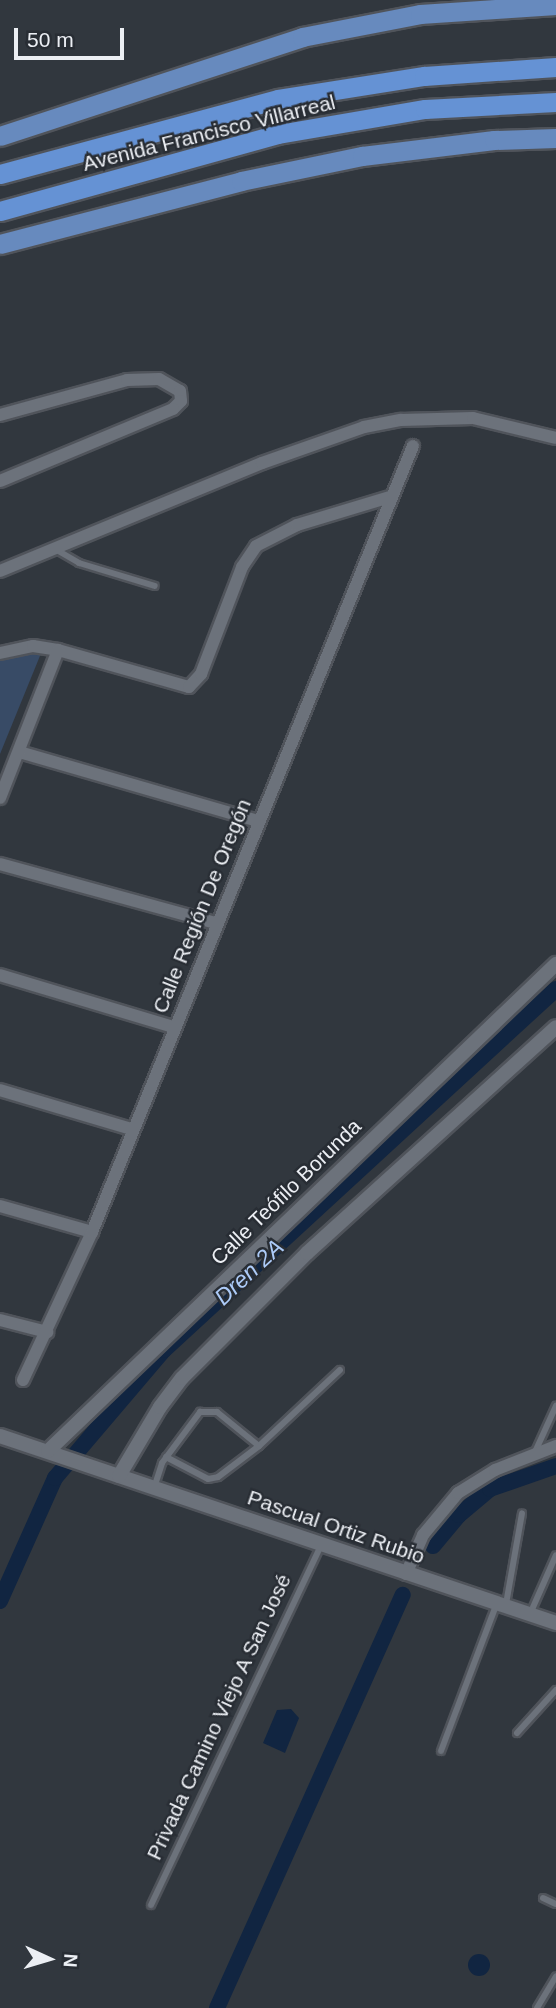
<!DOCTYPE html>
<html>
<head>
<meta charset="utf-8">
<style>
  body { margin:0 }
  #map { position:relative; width:556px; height:2008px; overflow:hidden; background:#31373e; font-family:Arial,sans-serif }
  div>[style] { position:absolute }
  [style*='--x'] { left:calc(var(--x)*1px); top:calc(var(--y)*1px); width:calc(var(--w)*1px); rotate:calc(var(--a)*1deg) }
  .green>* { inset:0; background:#384b66 }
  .water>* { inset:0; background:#112541 }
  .round { border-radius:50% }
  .canal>* { height:16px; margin:-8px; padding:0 8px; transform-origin:8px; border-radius:8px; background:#112541 }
  .roads { filter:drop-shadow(2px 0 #50545b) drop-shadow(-2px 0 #50545b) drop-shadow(0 2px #50545b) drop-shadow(0 -2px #50545b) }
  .service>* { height:6px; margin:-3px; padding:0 3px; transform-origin:3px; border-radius:3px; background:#6c727b }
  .minor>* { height:12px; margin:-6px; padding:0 6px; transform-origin:6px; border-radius:6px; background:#6c727b }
  .tertiary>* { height:14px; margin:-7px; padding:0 7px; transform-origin:7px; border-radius:7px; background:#6c727b }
  .primary>* { height:19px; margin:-9.5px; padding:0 9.5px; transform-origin:9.5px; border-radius:9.5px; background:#678abe }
  .trunk>* { height:19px; margin:-9.5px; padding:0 9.5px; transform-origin:9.5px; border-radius:9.5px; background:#6592d4 }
  span { translate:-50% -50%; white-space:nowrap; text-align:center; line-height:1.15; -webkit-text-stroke:5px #282d34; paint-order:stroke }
  .street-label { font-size:21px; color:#eceff4 }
  .water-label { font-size:23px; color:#adcbf8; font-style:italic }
  .north { position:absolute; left:14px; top:1924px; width:70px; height:70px; -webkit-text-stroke:5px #282d34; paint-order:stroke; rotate:94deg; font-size:19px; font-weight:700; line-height:28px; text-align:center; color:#eceff4 }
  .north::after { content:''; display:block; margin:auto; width:24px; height:32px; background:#eceff4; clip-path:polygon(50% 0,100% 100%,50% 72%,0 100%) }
  .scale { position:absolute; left:14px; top:28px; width:110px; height:32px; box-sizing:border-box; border:4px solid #eceff4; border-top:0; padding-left:9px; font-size:21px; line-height:24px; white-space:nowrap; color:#eceff4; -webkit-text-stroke:5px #282d34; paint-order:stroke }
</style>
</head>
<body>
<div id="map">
  <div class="green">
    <i style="clip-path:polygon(44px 646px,0 754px,0 653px)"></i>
  </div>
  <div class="water">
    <i style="clip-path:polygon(291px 1709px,299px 1718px,285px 1753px,263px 1743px,277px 1710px)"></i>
    <i class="round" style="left:468px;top:1954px;width:22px;height:22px"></i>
  </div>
  <div class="canal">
    <i style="--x:433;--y:1546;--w:40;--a:-50"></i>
    <i style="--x:459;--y:1515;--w:40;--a:-40"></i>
    <i style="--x:490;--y:1489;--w:70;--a:-19.2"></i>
    <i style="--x:0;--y:1601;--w:135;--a:-65.9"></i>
    <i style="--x:55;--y:1478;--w:168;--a:-49.6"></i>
    <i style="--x:164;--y:1350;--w:533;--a:-42.64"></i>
    <i style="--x:217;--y:2008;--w:453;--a:-65.8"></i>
  </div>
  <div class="roads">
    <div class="service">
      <i style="--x:55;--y:549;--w:28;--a:30"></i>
      <i style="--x:79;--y:563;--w:79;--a:16.8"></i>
      <i style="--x:535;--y:1452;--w:51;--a:-65.5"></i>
      <i style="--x:166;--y:1457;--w:47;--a:27.6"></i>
      <i style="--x:208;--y:1479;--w:10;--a:-11"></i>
      <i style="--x:218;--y:1477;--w:51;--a:-37.1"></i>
      <i style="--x:259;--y:1446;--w:111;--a:-43.2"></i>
      <i style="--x:154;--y:1488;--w:26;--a:-72"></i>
      <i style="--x:162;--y:1463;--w:64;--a:-53.3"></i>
      <i style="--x:200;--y:1412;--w:17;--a:0"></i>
      <i style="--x:217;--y:1412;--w:54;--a:39"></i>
      <i style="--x:506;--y:1604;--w:92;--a:-80"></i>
      <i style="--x:530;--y:1614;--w:64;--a:-66.2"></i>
      <i style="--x:517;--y:1733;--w:58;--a:-47.8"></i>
      <i style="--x:441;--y:1751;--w:158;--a:-69.3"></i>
      <i style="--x:543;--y:1898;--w:14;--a:25"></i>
      <i style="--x:151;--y:1905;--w:398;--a:-64.7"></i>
      <i style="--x:537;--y:2008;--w:37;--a:-59"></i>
    </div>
    <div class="minor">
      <i style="--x:0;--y:415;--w:132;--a:-15.4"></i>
      <i style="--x:127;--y:380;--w:32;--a:-2"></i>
      <i style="--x:159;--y:379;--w:24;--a:30"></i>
      <i style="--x:180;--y:391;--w:10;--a:84"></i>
      <i style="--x:181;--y:401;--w:11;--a:135"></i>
      <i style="--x:173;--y:409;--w:187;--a:157.4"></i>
      <i style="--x:0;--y:571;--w:283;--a:-22.4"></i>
      <i style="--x:262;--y:463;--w:108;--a:-19.4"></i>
      <i style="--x:364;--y:427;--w:38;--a:-11"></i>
      <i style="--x:401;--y:420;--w:72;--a:-1.6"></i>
      <i style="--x:473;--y:418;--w:85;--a:13.5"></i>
      <i style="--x:0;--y:653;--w:34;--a:-12"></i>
      <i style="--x:33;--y:646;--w:25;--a:9"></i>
      <i style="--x:58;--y:650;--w:136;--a:15.8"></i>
      <i style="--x:189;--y:687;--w:18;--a:-47"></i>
      <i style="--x:201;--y:674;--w:115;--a:-69"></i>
      <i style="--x:242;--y:567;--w:25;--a:-56"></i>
      <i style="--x:256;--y:546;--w:46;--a:-27.1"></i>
      <i style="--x:297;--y:525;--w:97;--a:-16.8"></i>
      <i style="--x:19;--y:752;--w:249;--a:16.1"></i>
      <i style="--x:0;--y:798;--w:159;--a:-68.6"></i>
      <i style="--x:0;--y:864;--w:224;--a:15.3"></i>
      <i style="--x:0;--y:975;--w:181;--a:16.7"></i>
      <i style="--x:0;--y:1090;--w:138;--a:16.5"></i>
      <i style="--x:0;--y:1206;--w:96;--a:15.8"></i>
      <i style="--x:0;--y:1320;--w:49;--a:14.3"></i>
      <i style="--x:23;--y:1380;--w:163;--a:-65"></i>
      <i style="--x:92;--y:1232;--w:849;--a:-67.79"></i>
      <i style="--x:406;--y:1574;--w:43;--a:-66.4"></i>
      <i style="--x:423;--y:1535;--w:55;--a:-50.2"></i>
      <i style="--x:458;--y:1493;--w:44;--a:-31.9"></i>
      <i style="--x:495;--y:1470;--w:66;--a:-21.5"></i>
    </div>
    <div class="tertiary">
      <i style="--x:0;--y:1436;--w:587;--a:18.59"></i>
      <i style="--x:48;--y:1451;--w:704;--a:-43.79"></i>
      <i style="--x:119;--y:1476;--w:80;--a:-59.3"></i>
      <i style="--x:160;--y:1407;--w:36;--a:-53"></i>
      <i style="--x:182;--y:1378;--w:177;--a:-45"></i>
      <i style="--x:307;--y:1253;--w:336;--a:-42.2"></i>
    </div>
    <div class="primary">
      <i style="--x:0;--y:136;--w:318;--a:-18.1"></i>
      <i style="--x:302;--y:37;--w:120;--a:-11"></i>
      <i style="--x:420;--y:14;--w:136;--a:-3.8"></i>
      <i style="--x:0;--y:244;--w:249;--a:-14.6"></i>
      <i style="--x:241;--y:181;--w:124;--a:-11.7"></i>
      <i style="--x:362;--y:156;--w:133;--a:-6.9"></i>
      <i style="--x:494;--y:140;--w:62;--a:-1.8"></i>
    </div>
    <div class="trunk">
      <i style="--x:0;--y:174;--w:288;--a:-15.1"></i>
      <i style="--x:278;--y:99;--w:148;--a:-9"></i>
      <i style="--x:424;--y:76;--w:132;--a:-3.9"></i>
      <i style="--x:0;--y:211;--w:288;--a:-15.5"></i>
      <i style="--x:278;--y:134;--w:149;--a:-9.7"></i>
      <i style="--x:425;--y:109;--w:131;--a:-3.1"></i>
    </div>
  </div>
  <div class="street-label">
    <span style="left:209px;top:133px;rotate:-14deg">Avenida Francisco Villarreal</span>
    <span style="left:202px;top:906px;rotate:-68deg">Calle Región De Oregón</span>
    <span style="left:286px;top:1192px;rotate:-44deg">Calle Teófilo Borunda</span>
    <span style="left:336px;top:1527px;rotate:19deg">Pascual Ortiz Rubio</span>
    <span style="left:219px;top:1717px;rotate:-65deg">Privada Camino Viejo A San José</span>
  </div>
  <div class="water-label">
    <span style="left:249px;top:1272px;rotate:-43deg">Dren 2A</span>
  </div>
  <div class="north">N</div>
  <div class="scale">50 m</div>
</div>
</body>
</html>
